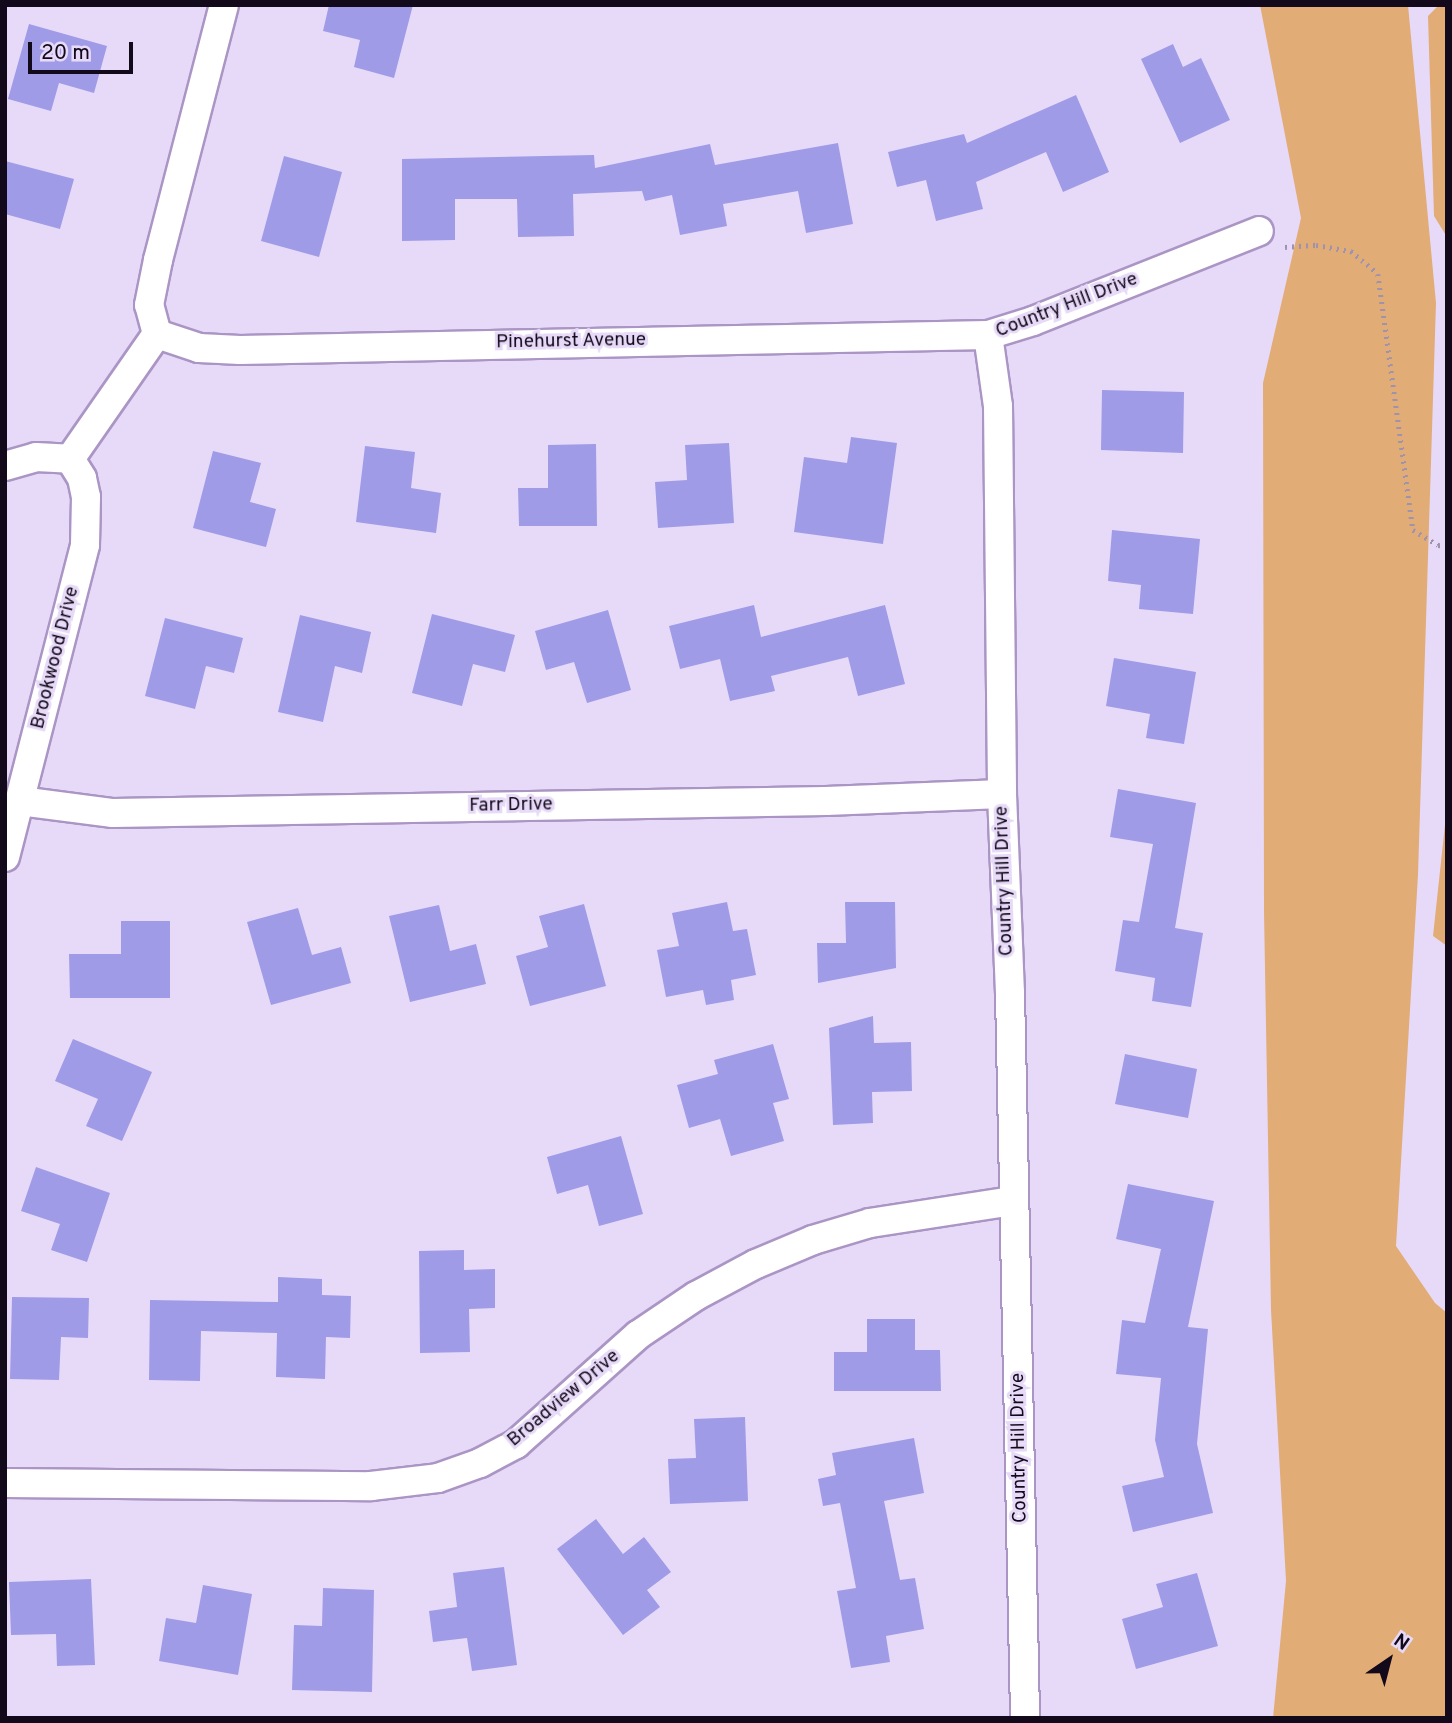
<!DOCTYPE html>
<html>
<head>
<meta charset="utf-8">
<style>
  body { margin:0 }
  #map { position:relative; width:1452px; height:1723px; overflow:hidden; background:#e7daf8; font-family:Overpass,sans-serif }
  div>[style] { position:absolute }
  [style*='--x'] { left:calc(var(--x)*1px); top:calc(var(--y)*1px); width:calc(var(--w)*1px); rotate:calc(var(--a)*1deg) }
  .green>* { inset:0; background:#e2ac76 }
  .building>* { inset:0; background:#9f9be7 }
  .path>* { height:4.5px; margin-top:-2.25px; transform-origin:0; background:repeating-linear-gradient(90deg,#9e92ac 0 2px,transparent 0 7px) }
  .roads { filter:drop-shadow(2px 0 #ab95c4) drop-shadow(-2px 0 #ab95c4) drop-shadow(0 2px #ab95c4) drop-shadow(0 -2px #ab95c4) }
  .minor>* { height:28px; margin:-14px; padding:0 14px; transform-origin:14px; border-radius:14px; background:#fff }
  span { translate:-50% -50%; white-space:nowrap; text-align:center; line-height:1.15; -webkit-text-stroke:6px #e7daf8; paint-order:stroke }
  .street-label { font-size:19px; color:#12091a }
  .frame { position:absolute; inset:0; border:7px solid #12091a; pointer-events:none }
  .north { position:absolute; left:1354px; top:1625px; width:70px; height:70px; -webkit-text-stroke:5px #e7daf8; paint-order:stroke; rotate:35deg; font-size:19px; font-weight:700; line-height:28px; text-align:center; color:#12091a }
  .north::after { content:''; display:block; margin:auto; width:24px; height:32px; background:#12091a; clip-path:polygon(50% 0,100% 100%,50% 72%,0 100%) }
  .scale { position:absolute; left:28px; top:42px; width:105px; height:32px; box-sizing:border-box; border:4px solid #12091a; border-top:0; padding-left:9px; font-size:21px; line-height:24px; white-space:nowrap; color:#12091a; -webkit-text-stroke:5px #e7daf8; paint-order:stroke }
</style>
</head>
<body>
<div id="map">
  <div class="green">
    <i style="clip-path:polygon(1260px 5px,1408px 5px,1436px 303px,1418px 875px,1396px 1246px,1435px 1303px,1447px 1313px,1447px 1718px,1273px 1718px,1286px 1581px,1271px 1310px,1264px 912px,1263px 383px,1301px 218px)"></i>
    <i style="clip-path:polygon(1439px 5px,1447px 5px,1447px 237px,1434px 216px,1428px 16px)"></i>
    <i style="clip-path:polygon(1447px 806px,1447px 946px,1433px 936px)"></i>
  </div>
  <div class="building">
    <i style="clip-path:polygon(329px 5px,413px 5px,394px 78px,354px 67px,360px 40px,323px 31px)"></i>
    <i style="clip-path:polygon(29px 24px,107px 46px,94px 93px,59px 83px,51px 111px,8px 99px)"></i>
    <i style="clip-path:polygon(1173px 44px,1183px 67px,1201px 58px,1230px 120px,1180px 143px,1141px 59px)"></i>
    <i style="clip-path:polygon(1076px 95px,1109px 172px,1063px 192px,1046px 152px,976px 182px,983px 209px,936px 221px,926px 180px,897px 187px,888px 152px,964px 134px,967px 143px)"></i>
    <i style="clip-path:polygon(838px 143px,853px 224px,806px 233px,798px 191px,723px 204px,727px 226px,680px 235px,672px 195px,645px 201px,642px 191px,573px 194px,574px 236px,518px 237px,517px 199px,455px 199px,455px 240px,402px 241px,402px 159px,594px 155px,595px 168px,710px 144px,715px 165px)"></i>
    <i style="clip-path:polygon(284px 156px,342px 172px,319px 257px,261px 241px)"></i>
    <i style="clip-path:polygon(5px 161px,74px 179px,60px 229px,5px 214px)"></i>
    <i style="clip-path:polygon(1102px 390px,1184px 392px,1183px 453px,1101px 450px)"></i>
    <i style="clip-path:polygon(851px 437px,897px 443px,883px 544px,794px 532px,804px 457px,847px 463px)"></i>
    <i style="clip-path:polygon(729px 443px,734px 523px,658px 528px,655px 482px,687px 480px,685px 445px)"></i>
    <i style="clip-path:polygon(596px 444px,597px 526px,519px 526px,518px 488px,548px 488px,548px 445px)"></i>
    <i style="clip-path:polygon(365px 446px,415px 452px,411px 488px,441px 493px,436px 533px,356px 522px)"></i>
    <i style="clip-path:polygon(213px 451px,261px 463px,250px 502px,276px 509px,266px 547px,193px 528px)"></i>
    <i style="clip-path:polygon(1112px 530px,1200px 539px,1193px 614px,1139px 609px,1141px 585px,1108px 581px)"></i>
    <i style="clip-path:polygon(754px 605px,761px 637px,885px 605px,905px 684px,858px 696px,848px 657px,771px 676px,775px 691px,730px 701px,720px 659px,680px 669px,669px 626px)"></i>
    <i style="clip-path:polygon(608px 610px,631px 690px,587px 703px,574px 662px,546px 670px,535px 631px)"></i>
    <i style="clip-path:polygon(432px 614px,515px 635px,505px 672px,473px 664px,462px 706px,412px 693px)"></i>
    <i style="clip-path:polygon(300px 615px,371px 632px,362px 673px,335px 666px,323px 722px,278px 712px)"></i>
    <i style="clip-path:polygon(165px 618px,243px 638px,234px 673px,206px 666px,195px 709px,145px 696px)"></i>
    <i style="clip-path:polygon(1114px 658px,1196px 672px,1184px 744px,1146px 738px,1150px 714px,1106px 706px)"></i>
    <i style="clip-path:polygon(1118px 789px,1196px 803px,1175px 928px,1203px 933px,1191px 1007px,1152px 1001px,1155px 978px,1115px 971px,1123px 920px,1139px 922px,1153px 844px,1110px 837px)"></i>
    <i style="clip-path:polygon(727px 902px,733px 931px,747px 929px,756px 975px,731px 980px,734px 1000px,706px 1005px,703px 990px,666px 997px,657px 950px,679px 946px,672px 913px)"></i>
    <i style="clip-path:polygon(845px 902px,895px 902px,896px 968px,818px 983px,817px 943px,846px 943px)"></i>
    <i style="clip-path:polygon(584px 904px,606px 986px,530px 1006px,516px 956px,548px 947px,539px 916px)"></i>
    <i style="clip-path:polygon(439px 905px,450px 951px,476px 944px,486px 984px,410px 1002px,389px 916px)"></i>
    <i style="clip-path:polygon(298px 908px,312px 955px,341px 947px,351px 983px,271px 1005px,247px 922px)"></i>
    <i style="clip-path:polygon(121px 921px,170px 921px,170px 998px,70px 998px,69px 954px,121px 954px)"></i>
    <i style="clip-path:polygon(873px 1016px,874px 1043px,911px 1042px,912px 1091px,872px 1092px,873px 1123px,833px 1125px,829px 1028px)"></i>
    <i style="clip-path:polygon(73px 1039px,152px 1072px,122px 1141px,86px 1126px,98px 1099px,55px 1081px)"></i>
    <i style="clip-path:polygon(773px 1044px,789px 1099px,773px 1103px,784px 1141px,731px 1156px,720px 1119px,689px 1128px,677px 1085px,718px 1074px,714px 1060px)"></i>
    <i style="clip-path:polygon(1125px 1054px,1197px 1069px,1188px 1118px,1115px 1104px)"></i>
    <i style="clip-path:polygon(621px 1136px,643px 1214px,599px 1226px,588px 1185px,557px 1194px,547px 1157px)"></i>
    <i style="clip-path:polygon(36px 1167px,110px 1193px,87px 1262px,51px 1250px,60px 1224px,21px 1211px)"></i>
    <i style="clip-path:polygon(1128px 1184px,1214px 1201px,1188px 1327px,1208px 1329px,1197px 1444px,1213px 1513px,1133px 1532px,1122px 1486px,1164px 1477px,1155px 1440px,1161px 1378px,1116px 1374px,1122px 1320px,1145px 1323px,1161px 1249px,1116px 1239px)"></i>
    <i style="clip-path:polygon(464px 1250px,464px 1270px,495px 1269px,495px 1308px,469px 1309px,470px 1352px,420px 1353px,419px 1251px)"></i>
    <i style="clip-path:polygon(278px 1277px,322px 1279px,322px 1295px,351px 1296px,350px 1338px,326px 1337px,325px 1379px,276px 1377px,277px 1333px,201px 1331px,200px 1381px,149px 1380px,150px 1300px,278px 1302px)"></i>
    <i style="clip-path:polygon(12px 1297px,89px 1298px,88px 1338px,61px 1337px,59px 1380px,10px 1379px)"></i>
    <i style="clip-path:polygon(867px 1319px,915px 1319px,915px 1350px,940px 1350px,941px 1391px,834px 1391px,834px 1352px,867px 1352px)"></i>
    <i style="clip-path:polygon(745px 1417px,748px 1501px,670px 1504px,668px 1459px,696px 1458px,694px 1419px)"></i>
    <i style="clip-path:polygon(914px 1438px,924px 1493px,884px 1501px,900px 1580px,915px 1578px,924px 1629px,886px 1636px,890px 1662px,851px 1668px,837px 1591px,856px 1588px,840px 1503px,823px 1506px,818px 1479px,836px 1475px,832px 1453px)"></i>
    <i style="clip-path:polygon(596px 1519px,623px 1554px,644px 1537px,671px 1572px,647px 1590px,660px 1607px,623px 1635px,557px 1549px)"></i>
    <i style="clip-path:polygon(504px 1567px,517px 1665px,472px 1671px,467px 1638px,433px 1642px,429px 1611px,457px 1607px,453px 1573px)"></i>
    <i style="clip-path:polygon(1197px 1573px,1218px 1646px,1136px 1669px,1122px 1619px,1163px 1607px,1156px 1584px)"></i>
    <i style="clip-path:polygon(91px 1579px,95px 1665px,57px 1666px,56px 1634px,11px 1635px,9px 1582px)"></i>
    <i style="clip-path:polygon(203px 1585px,252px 1594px,238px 1675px,159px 1661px,166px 1618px,196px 1623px)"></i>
    <i style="clip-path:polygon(323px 1588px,374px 1590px,372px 1692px,292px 1690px,294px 1625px,322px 1626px)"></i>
  </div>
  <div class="path">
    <i style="--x:1285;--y:247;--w:31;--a:-4"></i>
    <i style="--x:1316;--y:245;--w:36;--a:10"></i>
    <i style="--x:1351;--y:251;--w:35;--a:40"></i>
    <i style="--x:1378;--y:274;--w:258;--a:82.2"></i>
    <i style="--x:1413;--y:530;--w:29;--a:31"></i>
    <i style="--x:1438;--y:545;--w:9;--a:6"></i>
  </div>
  <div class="roads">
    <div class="minor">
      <i style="--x:157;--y:334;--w:44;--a:18.4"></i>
      <i style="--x:199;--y:348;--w:41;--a:2.8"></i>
      <i style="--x:240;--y:350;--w:748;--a:-1.15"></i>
      <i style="--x:988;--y:335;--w:47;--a:-17.3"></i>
      <i style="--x:1033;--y:321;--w:243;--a:-21.7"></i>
      <i style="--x:157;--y:334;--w:30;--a:-105"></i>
      <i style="--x:149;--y:305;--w:46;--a:-78.7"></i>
      <i style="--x:158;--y:260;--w:263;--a:-75.5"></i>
      <i style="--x:988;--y:335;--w:72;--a:82"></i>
      <i style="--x:998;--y:406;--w:388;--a:89.4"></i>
      <i style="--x:1002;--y:794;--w:199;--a:87.7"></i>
      <i style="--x:1010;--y:993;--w:725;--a:88.81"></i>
      <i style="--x:70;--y:459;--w:152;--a:-55.2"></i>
      <i style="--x:5;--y:466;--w:32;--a:-16"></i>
      <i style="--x:36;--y:457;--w:34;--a:3"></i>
      <i style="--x:20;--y:801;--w:94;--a:7.4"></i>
      <i style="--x:113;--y:813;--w:713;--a:-0.96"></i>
      <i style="--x:826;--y:801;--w:176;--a:-2.3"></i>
      <i style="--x:5;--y:857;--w:322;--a:-75.6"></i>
      <i style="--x:85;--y:545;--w:48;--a:-88.8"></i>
      <i style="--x:86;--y:497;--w:19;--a:-102"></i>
      <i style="--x:82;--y:478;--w:22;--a:-122"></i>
      <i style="--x:5;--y:1483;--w:366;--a:0.5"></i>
      <i style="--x:371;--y:1486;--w:67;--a:-6.8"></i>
      <i style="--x:438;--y:1478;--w:45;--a:-19.7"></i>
      <i style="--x:480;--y:1463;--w:41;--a:-27.8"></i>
      <i style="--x:516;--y:1444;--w:164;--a:-41.8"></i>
      <i style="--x:638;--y:1335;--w:70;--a:-33.9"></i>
      <i style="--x:696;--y:1296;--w:68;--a:-28.1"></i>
      <i style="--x:756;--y:1264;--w:62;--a:-22.8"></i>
      <i style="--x:813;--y:1240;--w:59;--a:-16.6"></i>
      <i style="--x:870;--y:1223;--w:144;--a:-8.8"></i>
    </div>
  </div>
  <div class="street-label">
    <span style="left:1067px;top:306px;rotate:-21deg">Country Hill Drive</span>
    <span style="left:571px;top:342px;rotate:-1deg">Pinehurst Avenue</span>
    <span style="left:56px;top:658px;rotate:-76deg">Brookwood Drive</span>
    <span style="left:511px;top:806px;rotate:-1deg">Farr Drive</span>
    <span style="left:1005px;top:881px;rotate:-92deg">Country Hill Drive</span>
    <span style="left:564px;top:1399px;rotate:-40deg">Broadview Drive</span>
    <span style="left:1020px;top:1448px;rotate:-91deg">Country Hill Drive</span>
  </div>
  <div class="frame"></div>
  <div class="north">N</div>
  <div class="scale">20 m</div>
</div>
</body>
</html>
